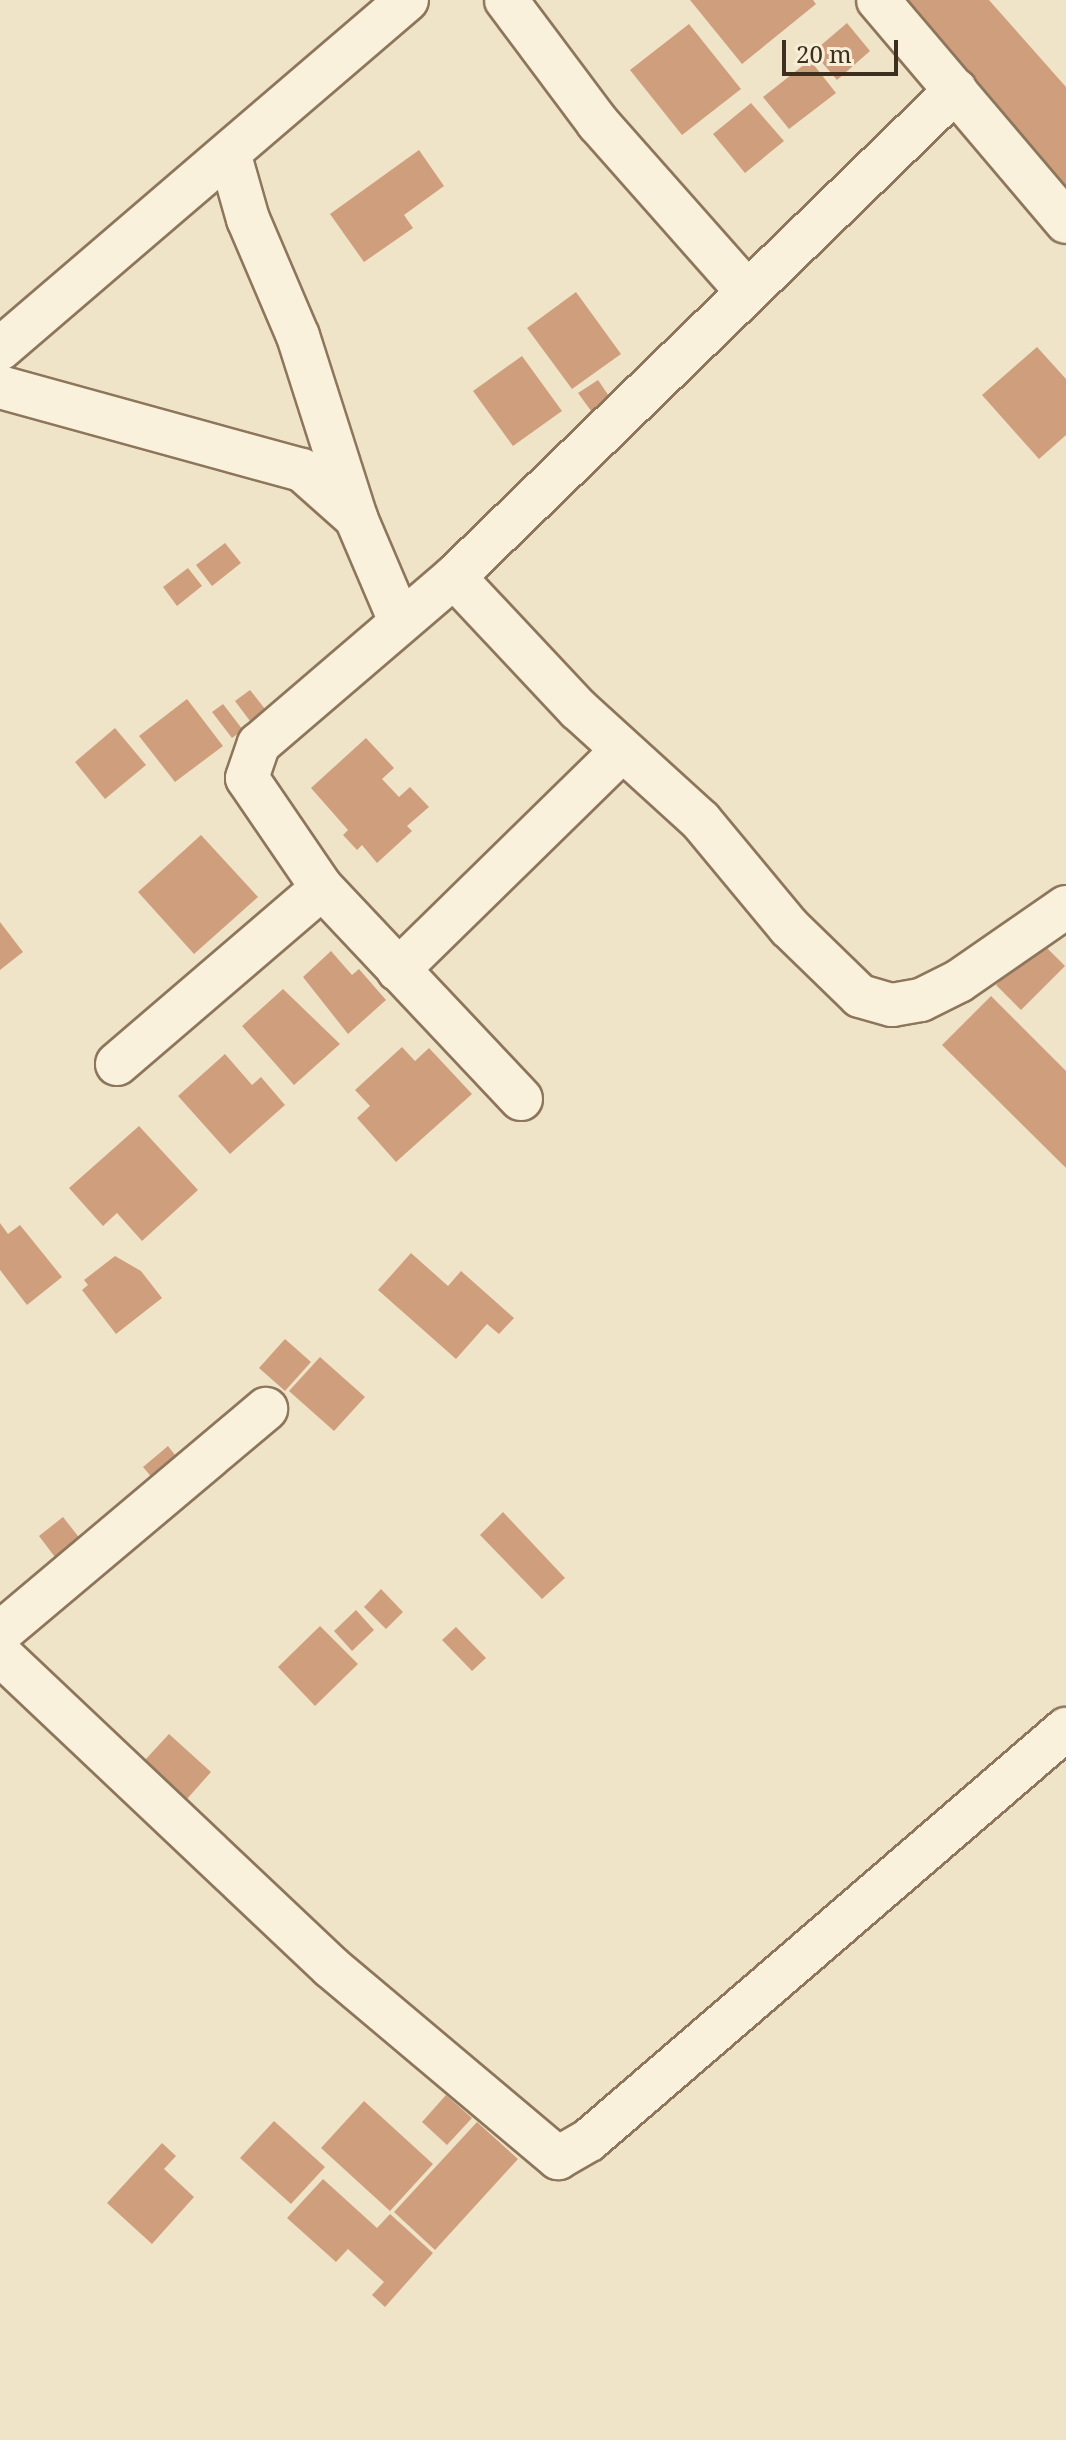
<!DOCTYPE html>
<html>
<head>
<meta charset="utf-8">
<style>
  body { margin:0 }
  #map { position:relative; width:1066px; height:2440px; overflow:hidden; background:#f0e4c8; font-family:"Noto Serif",serif }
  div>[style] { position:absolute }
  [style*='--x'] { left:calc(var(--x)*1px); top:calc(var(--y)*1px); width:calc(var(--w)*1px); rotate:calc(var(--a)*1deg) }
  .building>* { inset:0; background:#cf9f7d }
  .roads { filter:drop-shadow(2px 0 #8d765c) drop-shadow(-2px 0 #8d765c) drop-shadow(0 2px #8d765c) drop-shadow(0 -2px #8d765c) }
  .minor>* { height:42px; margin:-21px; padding:0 21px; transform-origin:21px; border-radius:21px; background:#faf1dc }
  span { translate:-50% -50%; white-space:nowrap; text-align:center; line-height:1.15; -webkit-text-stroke:6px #f7eed8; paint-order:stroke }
  .scale { position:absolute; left:782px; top:40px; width:116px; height:36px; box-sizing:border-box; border:4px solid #3d2e20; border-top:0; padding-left:10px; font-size:24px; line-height:28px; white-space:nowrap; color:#3d2e20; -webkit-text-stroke:6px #f7eed8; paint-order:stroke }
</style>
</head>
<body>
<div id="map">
  <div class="building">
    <i style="clip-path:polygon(690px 0,813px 0,816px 4px,742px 64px)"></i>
    <i style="clip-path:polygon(898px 0,989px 0,1066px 87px,1066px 189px)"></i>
    <i style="clip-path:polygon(847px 23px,870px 51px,837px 80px,813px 52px)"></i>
    <i style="clip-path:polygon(689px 24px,741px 89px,682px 135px,630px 70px)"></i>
    <i style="clip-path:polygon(810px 60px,836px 93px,789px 129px,763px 97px)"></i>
    <i style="clip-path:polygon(751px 103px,784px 141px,745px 173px,713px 134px)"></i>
    <i style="clip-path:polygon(419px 150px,444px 186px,404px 215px,413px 228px,364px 262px,330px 214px)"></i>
    <i style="clip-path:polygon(576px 292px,621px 354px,572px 389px,527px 328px)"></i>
    <i style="clip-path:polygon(1037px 347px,1066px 379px,1066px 435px,1039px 459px,982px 395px)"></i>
    <i style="clip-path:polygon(522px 356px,562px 411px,513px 446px,473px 391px)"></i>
    <i style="clip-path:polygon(598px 380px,613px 402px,594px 415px,578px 393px)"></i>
    <i style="clip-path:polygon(225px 543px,241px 563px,212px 586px,196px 565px)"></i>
    <i style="clip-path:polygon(188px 568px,202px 586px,177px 606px,163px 587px)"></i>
    <i style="clip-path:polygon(250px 690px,265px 709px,250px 721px,235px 701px)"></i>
    <i style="clip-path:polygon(187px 699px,223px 746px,175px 782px,139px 736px)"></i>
    <i style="clip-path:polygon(223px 704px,243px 730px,232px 738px,212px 712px)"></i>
    <i style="clip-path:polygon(115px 728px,146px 765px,105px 799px,75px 762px)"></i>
    <i style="clip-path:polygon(366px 738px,394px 768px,382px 779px,399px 797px,410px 787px,429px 807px,407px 826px,412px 831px,377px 863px,362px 845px,357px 850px,343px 835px,348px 830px,311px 788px)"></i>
    <i style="clip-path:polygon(201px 835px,258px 897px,194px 954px,138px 892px)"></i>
    <i style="clip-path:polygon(0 922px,23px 952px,0 970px)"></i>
    <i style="clip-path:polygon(1040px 941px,1065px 966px,1021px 1010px,996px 985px)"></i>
    <i style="clip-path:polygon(331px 951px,352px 975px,359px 969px,386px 1000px,348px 1034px,303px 977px)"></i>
    <i style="clip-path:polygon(283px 989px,340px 1044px,294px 1085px,242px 1026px)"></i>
    <i style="clip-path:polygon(991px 996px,1066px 1071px,1066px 1168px,942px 1045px)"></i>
    <i style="clip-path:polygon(402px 1047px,415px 1061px,429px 1048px,472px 1094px,396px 1162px,357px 1118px,370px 1106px,355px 1090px)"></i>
    <i style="clip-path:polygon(225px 1054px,252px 1085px,261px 1077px,285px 1105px,230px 1154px,178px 1096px)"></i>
    <i style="clip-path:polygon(139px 1126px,198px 1190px,142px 1241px,117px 1213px,103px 1226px,69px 1188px)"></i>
    <i style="clip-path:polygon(0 1223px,8px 1234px,20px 1225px,62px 1277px,27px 1305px,0 1270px)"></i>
    <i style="clip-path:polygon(411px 1253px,448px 1286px,461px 1271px,514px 1318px,499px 1334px,487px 1324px,456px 1359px,378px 1290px)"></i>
    <i style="clip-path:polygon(115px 1256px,141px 1271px,162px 1298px,116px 1334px,82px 1290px,88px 1285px,84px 1280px)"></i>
    <i style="clip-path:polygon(285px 1339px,311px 1362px,285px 1391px,259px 1368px)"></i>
    <i style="clip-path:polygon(320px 1357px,365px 1397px,334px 1431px,289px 1391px)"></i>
    <i style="clip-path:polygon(168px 1446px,179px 1460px,154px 1480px,143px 1467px)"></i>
    <i style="clip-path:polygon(503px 1512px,565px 1578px,542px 1599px,480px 1535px)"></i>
    <i style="clip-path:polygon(63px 1517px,85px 1545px,61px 1565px,39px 1536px)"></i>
    <i style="clip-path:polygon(381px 1589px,403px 1612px,386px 1629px,364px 1607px)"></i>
    <i style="clip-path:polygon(356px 1610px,374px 1630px,352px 1651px,334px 1631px)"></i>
    <i style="clip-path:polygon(320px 1626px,358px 1664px,315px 1706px,278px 1667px)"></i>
    <i style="clip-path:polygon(456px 1627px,486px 1658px,472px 1671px,442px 1640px)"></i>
    <i style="clip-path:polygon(169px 1734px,211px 1772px,187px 1799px,145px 1760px)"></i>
    <i style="clip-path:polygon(446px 2095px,472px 2118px,447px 2145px,422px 2122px)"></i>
    <i style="clip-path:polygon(364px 2101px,433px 2164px,390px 2211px,321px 2148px)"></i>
    <i style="clip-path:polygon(274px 2121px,325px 2167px,291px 2204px,240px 2158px)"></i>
    <i style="clip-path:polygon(477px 2122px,518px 2159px,435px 2250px,394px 2212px)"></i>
    <i style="clip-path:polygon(162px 2143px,176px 2156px,164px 2169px,194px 2197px,152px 2244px,107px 2203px)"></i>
    <i style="clip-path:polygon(323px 2179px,377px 2228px,390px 2214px,433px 2253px,385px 2307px,372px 2295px,384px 2282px,348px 2249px,336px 2262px,287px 2218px)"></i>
  </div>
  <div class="roads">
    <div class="minor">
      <i style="--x:506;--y:0;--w:154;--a:53.2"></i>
      <i style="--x:598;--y:123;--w:222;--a:48.5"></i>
      <i style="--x:878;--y:0;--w:291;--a:49.7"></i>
      <i style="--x:230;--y:156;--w:66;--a:74.1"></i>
      <i style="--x:248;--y:219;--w:127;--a:66.9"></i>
      <i style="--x:298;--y:336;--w:191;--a:72.3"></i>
      <i style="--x:356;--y:518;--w:110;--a:66.9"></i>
      <i style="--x:0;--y:349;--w:536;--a:-40.61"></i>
      <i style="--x:0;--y:387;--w:313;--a:15.4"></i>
      <i style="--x:302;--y:470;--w:72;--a:41.6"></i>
      <i style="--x:454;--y:577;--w:181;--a:46.8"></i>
      <i style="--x:578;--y:709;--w:166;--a:42.3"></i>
      <i style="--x:701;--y:821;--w:138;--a:50.3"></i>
      <i style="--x:789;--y:927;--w:99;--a:44.2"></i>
      <i style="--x:860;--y:996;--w:33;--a:16"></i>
      <i style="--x:892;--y:1005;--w:29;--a:-10"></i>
      <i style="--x:921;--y:1000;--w:42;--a:-26.6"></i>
      <i style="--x:959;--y:981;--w:130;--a:-34.7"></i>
      <i style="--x:398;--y:970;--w:313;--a:-44.4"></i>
      <i style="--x:117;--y:1064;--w:270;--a:-40.6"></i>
      <i style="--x:521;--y:1099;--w:290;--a:-133.3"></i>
      <i style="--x:322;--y:888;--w:133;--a:-124.3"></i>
      <i style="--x:247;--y:778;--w:36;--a:-71"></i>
      <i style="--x:259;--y:744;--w:257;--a:-40.6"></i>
      <i style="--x:454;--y:577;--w:699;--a:-44.13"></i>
      <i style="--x:0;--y:1633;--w:348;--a:-40.1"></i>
      <i style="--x:0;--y:1654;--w:456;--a:43.4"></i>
      <i style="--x:331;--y:1967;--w:297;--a:40.1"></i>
      <i style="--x:558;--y:2158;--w:36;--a:-30"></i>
      <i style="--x:589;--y:2140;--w:630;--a:-40.75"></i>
    </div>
  </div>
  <div class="scale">20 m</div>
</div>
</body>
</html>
